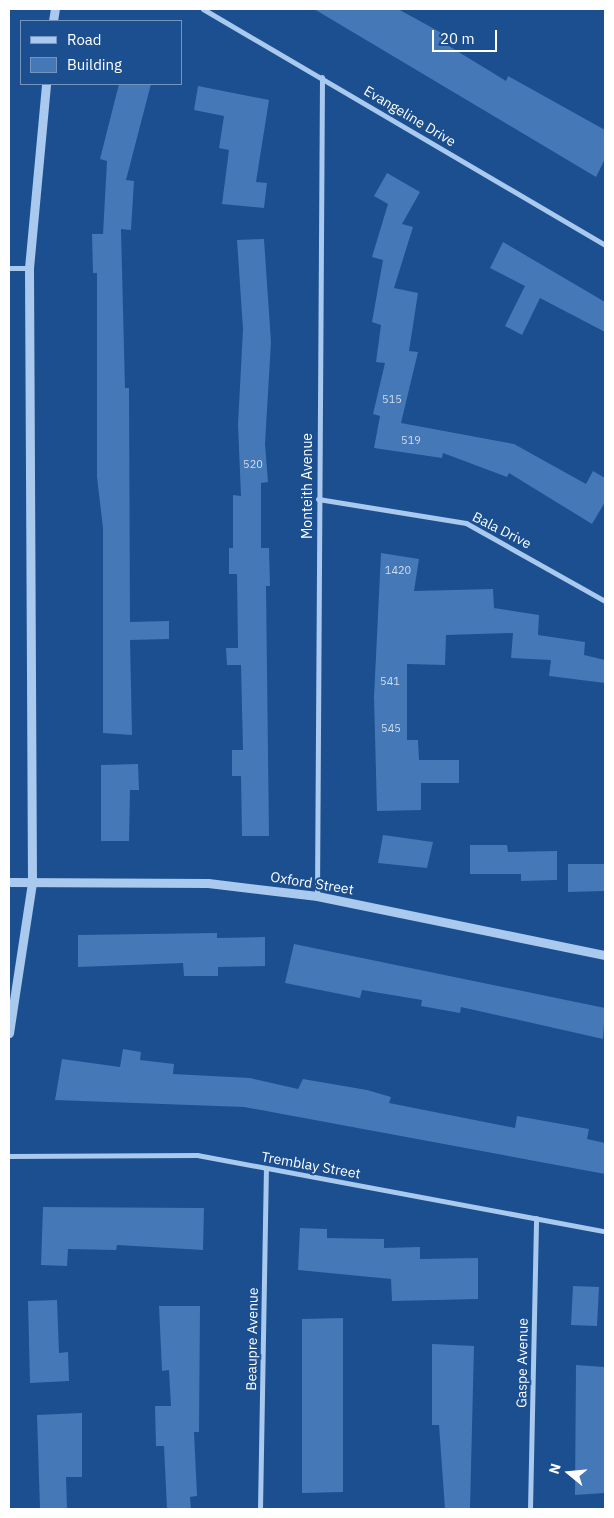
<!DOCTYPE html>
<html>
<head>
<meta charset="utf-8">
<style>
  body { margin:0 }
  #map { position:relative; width:614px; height:1518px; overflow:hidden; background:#1b4f8f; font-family:"IBM Plex Sans",sans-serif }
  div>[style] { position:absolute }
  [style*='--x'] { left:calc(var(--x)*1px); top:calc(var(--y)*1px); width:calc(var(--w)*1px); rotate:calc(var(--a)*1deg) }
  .building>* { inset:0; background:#4478b7 }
  .minor>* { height:5px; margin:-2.5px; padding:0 2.5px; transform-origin:2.5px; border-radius:2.5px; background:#a9c9ee }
  .tertiary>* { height:9px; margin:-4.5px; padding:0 4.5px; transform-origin:4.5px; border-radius:4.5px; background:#a9c9ee }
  span { translate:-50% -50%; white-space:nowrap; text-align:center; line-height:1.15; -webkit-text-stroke:4px #1b4f8f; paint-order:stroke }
  .number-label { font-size:11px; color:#d0dded }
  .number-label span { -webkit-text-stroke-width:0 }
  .street-label { font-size:14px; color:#fff }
  .frame { position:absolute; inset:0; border:10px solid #fff; pointer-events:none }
  .legend { position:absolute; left:20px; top:20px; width:162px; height:65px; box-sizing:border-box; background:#1b4f8f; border:1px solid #7695bc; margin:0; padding:6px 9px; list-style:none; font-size:15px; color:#fff }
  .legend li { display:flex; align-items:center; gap:10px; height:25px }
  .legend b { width:25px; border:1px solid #7695bc }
  .north { position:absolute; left:544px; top:1448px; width:50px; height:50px; -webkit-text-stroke:4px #1b4f8f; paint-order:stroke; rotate:287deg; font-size:14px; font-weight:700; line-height:20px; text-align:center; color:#fff }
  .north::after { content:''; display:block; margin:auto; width:18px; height:22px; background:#fff; clip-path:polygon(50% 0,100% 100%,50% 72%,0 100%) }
  .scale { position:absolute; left:432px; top:30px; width:65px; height:22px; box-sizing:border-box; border:2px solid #fff; border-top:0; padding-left:6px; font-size:15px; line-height:18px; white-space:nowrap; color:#fff; -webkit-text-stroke:4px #1b4f8f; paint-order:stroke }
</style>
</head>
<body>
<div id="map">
  <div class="building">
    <i style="clip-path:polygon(314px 9px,398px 9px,447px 36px,444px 43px,506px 81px,508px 76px,605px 130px,605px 159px,596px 177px)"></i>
    <i style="clip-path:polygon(119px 84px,151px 84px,126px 180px,134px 181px,131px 230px,121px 229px,125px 388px,129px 388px,130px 622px,169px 621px,169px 639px,130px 640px,132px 735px,103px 733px,103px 528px,97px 477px,97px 273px,93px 273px,92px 234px,103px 234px,107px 161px,100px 159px)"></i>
    <i style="clip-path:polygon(198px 86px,269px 100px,256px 182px,267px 183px,264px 208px,222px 204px,229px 150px,219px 148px,224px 116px,194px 110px)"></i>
    <i style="clip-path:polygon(387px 173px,420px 192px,402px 224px,413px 227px,394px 288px,418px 293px,409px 351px,418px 352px,401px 423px,514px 444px,586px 484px,593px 471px,605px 478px,605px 502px,592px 524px,509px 473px,507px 477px,443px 453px,442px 458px,374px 448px,380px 416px,373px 414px,385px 363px,376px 362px,381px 325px,372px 322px,383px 260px,372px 257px,388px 204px,374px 196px)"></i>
    <i style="clip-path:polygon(264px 239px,271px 342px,265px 444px,268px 482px,261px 483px,261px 548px,269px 548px,270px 586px,266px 586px,269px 836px,242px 836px,241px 776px,232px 776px,232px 750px,243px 750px,241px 665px,227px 665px,226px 648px,238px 648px,237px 574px,229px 574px,229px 548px,233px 548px,233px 495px,241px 496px,238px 425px,243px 329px,237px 240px)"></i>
    <i style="clip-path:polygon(503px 242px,605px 302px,605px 332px,540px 298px,522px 335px,505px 326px,525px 286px,490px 268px)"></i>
    <i style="clip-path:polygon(381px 553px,419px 559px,414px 591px,493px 589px,494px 608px,539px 615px,538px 635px,585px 642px,584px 655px,605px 660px,605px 683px,549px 676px,551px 660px,511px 658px,513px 633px,446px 635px,445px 665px,407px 664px,407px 740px,418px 740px,419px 760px,459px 760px,459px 783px,421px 783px,421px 810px,377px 811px,374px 697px)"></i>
    <i style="clip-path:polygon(138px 764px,139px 790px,130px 790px,129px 841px,101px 841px,101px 765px)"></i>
    <i style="clip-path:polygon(383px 835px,433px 842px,427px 868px,378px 863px)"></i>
    <i style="clip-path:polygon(470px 845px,507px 845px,508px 852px,557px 851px,557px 880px,521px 881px,521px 874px,470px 874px)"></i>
    <i style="clip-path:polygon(568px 864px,605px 864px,605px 891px,568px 892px)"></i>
    <i style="clip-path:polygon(217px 933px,217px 938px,265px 937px,265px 966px,218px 967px,218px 976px,184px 976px,183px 963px,78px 967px,78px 935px)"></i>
    <i style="clip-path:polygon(294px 944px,605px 1008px,603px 1039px,461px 1007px,460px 1013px,421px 1006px,422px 1000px,362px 990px,360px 998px,285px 983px)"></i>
    <i style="clip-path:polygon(123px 1049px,141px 1052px,140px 1060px,174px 1064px,173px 1074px,250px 1078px,298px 1089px,303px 1079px,367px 1090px,391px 1097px,389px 1103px,515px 1128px,517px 1116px,589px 1129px,587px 1139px,605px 1143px,605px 1174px,244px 1107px,55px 1100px,62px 1059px,120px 1067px)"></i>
    <i style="clip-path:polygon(43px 1207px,204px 1208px,203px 1250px,117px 1245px,116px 1250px,68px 1249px,67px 1266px,41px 1265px)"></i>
    <i style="clip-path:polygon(300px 1228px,327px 1229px,327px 1238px,384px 1239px,384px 1248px,420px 1247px,420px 1259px,478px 1258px,478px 1299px,392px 1301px,391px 1279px,298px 1270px)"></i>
    <i style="clip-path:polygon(573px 1286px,599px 1287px,597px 1326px,571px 1325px)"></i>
    <i style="clip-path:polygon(57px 1300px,59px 1353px,68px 1352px,69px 1381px,30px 1383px,28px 1301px)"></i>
    <i style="clip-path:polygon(159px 1306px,200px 1306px,199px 1432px,194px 1432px,197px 1496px,190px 1497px,191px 1509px,167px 1509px,164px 1446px,156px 1446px,155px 1406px,171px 1406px,169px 1370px,162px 1371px)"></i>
    <i style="clip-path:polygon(343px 1318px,343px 1492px,302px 1493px,302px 1319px)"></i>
    <i style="clip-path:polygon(432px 1344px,474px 1346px,470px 1509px,445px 1509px,439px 1425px,432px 1425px)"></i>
    <i style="clip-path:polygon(576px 1365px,604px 1367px,605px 1493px,575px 1495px)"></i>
    <i style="clip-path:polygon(82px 1413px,82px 1477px,66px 1477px,67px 1509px,40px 1509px,37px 1415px)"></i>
  </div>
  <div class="minor">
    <i style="--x:203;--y:9;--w:466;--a:30.4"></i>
    <i style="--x:9;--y:268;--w:20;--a:0"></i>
    <i style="--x:318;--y:499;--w:150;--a:9.2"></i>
    <i style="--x:466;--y:523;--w:159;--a:29.3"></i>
    <i style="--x:317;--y:896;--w:819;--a:-89.65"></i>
    <i style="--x:9;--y:1156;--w:188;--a:-0.3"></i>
    <i style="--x:197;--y:1155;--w:415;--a:10.6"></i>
    <i style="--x:260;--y:1509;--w:340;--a:-89"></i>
    <i style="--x:530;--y:1509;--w:291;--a:-88.8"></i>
  </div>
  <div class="tertiary">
    <i style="--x:53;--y:21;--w:12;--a:-81"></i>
    <i style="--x:9;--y:882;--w:199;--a:0.3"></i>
    <i style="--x:208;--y:883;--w:110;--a:6.8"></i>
    <i style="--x:317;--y:896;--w:294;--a:11.6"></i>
    <i style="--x:9;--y:1033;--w:153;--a:-81.3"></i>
    <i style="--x:32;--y:882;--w:614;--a:-90.28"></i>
    <i style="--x:29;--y:268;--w:185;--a:-84.7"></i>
  </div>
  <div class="number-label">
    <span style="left:392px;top:399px">515</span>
    <span style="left:411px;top:440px">519</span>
    <span style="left:253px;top:464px">520</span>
    <span style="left:398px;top:570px">1420</span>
    <span style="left:390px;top:681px">541</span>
    <span style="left:391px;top:728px">545</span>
  </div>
  <div class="street-label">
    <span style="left:410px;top:116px;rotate:31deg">Evangeline Drive</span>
    <span style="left:307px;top:486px;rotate:-90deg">Monteith Avenue</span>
    <span style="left:502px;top:530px;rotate:27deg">Bala Drive</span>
    <span style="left:312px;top:883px;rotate:9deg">Oxford Street</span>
    <span style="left:311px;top:1165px;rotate:10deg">Tremblay Street</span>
    <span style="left:252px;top:1339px;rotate:-89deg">Beaupre Avenue</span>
    <span style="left:522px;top:1363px;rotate:-89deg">Gaspe Avenue</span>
  </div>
  <div class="frame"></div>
  <ul class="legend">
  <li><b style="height:6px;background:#a9c9ee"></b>Road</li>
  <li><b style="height:14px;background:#4478b7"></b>Building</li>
  </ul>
  <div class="north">N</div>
  <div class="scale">20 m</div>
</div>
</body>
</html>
